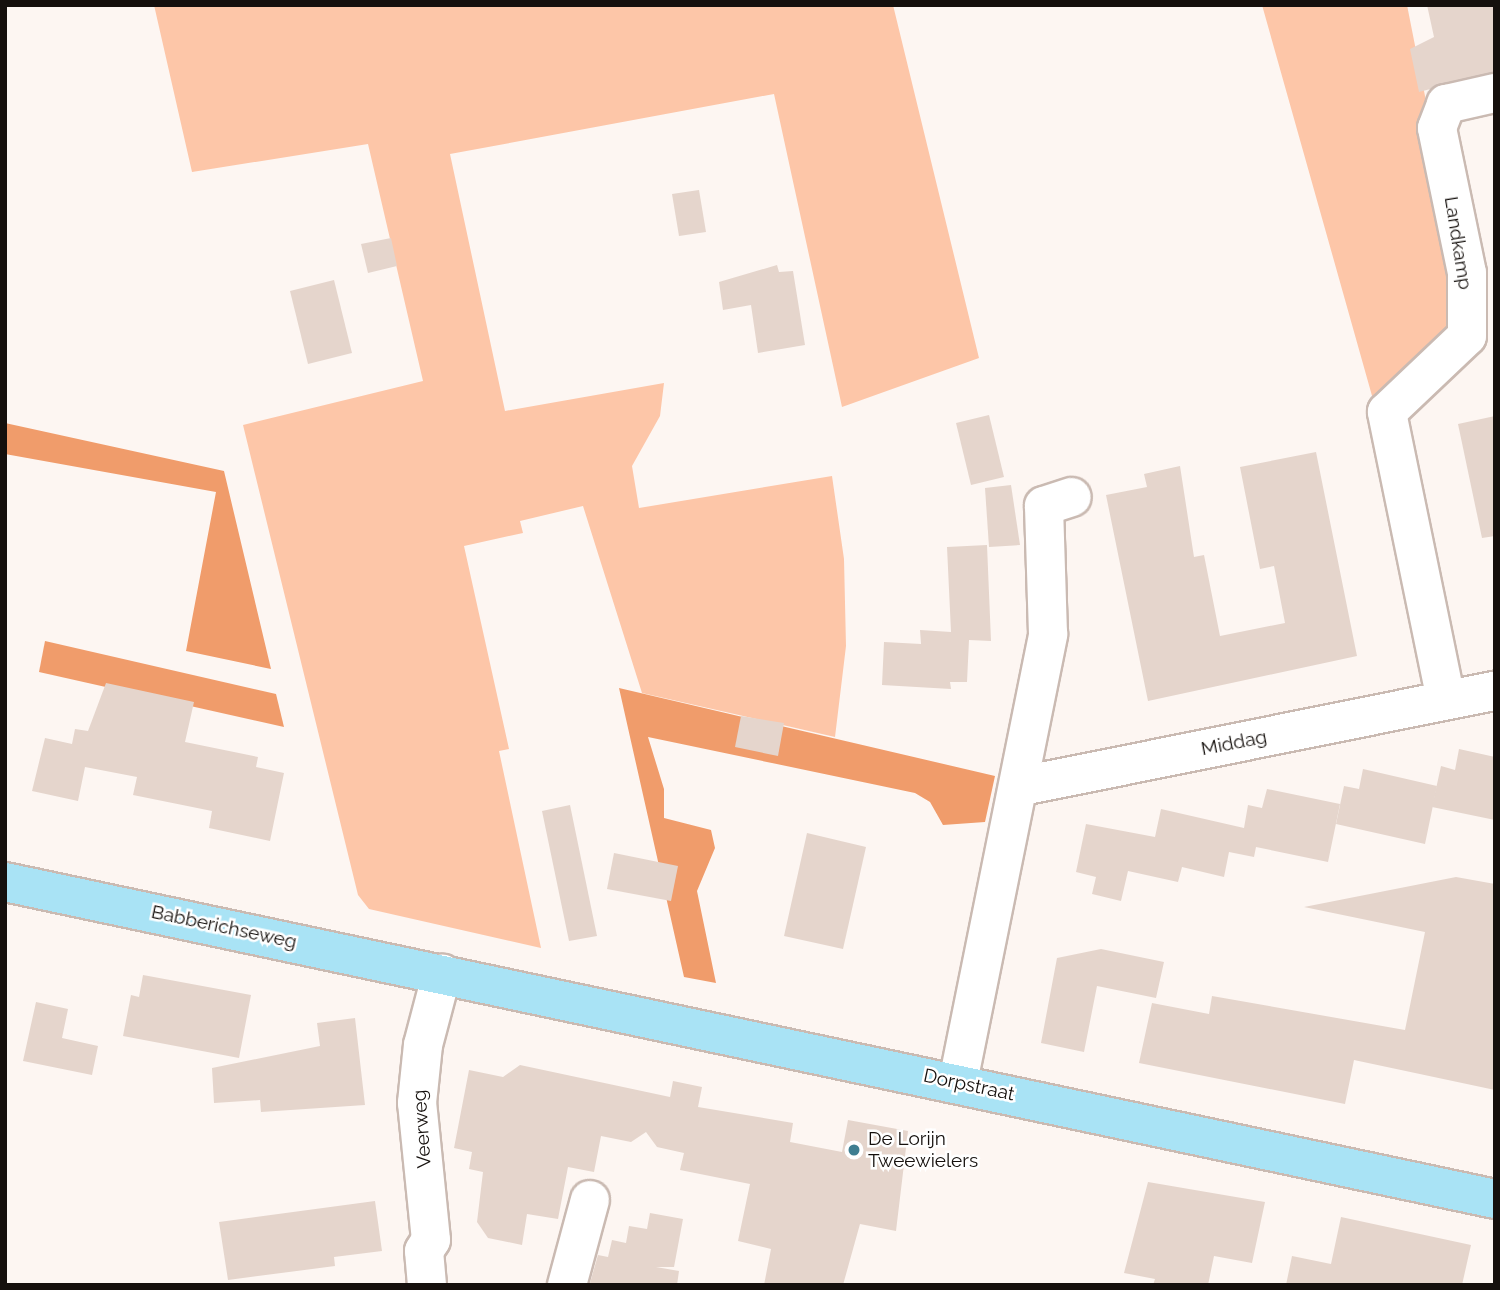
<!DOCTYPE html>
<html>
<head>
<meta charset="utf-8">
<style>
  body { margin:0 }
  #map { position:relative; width:1500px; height:1290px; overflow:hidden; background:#fdf6f2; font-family:Raleway,sans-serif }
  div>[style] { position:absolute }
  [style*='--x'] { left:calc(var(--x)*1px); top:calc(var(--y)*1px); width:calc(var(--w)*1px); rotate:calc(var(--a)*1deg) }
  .green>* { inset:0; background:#fdc6a8 }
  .forest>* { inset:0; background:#f09c6b }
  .building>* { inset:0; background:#e5d5cc }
  .roads { filter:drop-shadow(2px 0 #cabab2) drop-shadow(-2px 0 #cabab2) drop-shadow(0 2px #cabab2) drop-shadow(0 -2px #cabab2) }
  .street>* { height:38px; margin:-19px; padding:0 19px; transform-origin:19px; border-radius:19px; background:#fff }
  .primary>* { height:38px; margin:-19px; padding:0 19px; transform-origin:19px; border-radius:19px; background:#a9e3f5 }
  .dots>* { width:19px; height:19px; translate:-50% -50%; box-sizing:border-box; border:4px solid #fff; border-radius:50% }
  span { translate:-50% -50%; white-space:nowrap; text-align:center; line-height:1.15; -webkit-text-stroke:5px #fff; paint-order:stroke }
  .street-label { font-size:19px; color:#15100d }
  .poi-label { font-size:19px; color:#15100d }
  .left { translate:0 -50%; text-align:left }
  .frame { position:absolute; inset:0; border:7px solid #15100d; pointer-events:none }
</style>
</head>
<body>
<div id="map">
  <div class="green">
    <i style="clip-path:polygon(154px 5px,893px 5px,979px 358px,842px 407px,774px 94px,450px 154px,505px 411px,664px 383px,660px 416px,632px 466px,639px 508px,832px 476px,844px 559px,846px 646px,835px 737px,642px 693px,583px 506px,520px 521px,523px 533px,464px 546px,509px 749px,499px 751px,541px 948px,369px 909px,358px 895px,243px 425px,423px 381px,368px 144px,192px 172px)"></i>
    <i style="clip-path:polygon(1262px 5px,1407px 5px,1426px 101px,1419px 134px,1458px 289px,1447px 330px,1376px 410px)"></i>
  </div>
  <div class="forest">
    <i style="clip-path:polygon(5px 423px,224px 471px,271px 669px,186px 651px,216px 492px,5px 454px)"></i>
    <i style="clip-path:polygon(45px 641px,276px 694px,284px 727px,39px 672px)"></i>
    <i style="clip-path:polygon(619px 688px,995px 776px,985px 822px,943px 825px,930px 802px,915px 793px,648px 737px,664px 789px,664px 818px,711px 830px,715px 848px,697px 891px,716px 983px,684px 977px)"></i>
  </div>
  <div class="building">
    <i style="clip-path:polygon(1427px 5px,1495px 5px,1495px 72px,1419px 92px,1410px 49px,1434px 37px)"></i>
    <i style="clip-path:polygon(699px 190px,706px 232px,679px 236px,672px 194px)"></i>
    <i style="clip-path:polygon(391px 238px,397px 266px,368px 273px,361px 244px)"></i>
    <i style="clip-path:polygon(777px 265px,779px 272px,793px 271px,805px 345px,758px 353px,751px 305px,723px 310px,719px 282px)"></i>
    <i style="clip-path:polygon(334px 280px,352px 353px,308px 364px,290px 291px)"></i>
    <i style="clip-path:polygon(989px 415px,1004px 477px,971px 485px,956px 423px)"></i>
    <i style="clip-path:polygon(1495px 416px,1495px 536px,1482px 538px,1458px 424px)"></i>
    <i style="clip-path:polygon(1316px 452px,1357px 656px,1148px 701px,1106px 495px,1147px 487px,1144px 474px,1180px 466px,1194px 557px,1204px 555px,1220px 636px,1285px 623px,1274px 566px,1260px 569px,1240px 467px)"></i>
    <i style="clip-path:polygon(1011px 485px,1020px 545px,989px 547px,985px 488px)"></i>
    <i style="clip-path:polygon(987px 545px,991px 641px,969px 640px,967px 682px,950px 682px,951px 689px,882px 685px,884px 642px,921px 644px,920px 630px,951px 632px,947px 547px)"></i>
    <i style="clip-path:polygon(106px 683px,194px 702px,185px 742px,258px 757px,256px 767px,284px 773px,270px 841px,209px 828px,212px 811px,133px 795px,137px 777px,85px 767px,78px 801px,32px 791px,45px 738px,72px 744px,75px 729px,88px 731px)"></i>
    <i style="clip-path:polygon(741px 716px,784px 723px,778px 756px,735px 747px)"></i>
    <i style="clip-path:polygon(1459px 749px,1495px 757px,1495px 820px,1432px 807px,1441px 766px,1455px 770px)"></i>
    <i style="clip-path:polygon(1363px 769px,1437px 786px,1425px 844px,1336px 824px,1344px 786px,1359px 789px)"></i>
    <i style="clip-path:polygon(1267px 789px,1340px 804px,1328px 862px,1256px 847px,1254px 857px,1229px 852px,1224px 877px,1182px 867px,1178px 882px,1128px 871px,1121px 901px,1092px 894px,1096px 877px,1076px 872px,1086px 824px,1155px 837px,1161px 809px,1244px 828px,1248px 805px,1262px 808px)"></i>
    <i style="clip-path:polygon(570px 805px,597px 936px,569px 941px,542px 811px)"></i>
    <i style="clip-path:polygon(807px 833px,866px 847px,843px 949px,784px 936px)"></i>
    <i style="clip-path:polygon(614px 853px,678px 866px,671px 901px,607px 889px)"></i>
    <i style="clip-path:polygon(1456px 877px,1495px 884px,1495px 1090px,1354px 1060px,1345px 1104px,1139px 1063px,1152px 1003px,1209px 1014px,1212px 996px,1405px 1030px,1425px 932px,1304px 907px)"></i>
    <i style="clip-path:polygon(1101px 949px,1164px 962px,1156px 998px,1097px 986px,1084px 1052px,1041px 1043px,1057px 958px)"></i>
    <i style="clip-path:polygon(143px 975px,251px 995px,239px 1058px,123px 1036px,131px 995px,139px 997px)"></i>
    <i style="clip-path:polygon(36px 1002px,68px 1009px,62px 1038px,98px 1046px,92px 1075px,23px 1061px)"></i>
    <i style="clip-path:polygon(355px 1018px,365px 1105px,261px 1112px,260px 1100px,214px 1103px,212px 1068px,320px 1046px,317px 1023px)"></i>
    <i style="clip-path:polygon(520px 1065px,670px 1097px,673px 1081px,702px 1087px,698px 1107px,793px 1123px,790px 1142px,842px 1152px,848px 1120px,908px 1131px,896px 1231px,860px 1224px,843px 1285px,764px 1285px,771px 1249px,738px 1241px,750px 1184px,680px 1170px,684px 1153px,657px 1147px,646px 1132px,631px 1142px,601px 1136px,594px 1172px,568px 1167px,558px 1219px,527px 1214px,522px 1245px,488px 1238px,477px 1222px,483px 1172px,469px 1169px,472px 1152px,454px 1148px,469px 1070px,503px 1077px)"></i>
    <i style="clip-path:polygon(1148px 1182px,1265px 1202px,1252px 1263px,1214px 1256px,1208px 1285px,1153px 1285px,1155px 1279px,1124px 1273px)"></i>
    <i style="clip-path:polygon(375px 1201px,382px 1251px,334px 1257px,335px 1266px,228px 1280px,219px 1222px)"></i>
    <i style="clip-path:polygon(650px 1213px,683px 1219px,674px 1267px,656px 1267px,679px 1271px,677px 1285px,590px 1283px,598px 1255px,608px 1257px,612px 1240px,626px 1243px,629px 1226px,647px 1229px)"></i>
    <i style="clip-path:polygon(1341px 1217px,1471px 1245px,1462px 1285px,1286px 1285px,1292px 1256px,1331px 1264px)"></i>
  </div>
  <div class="roads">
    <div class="street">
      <i style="--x:1446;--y:700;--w:294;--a:-101.6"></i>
      <i style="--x:1387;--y:412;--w:110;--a:-43.5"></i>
      <i style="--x:1467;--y:336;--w:63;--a:-90"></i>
      <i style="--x:1467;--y:273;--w:148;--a:-101.7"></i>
      <i style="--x:1437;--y:128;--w:26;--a:-69"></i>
      <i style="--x:1446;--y:104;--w:50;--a:-12.7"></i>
      <i style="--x:1022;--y:786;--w:482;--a:-11.4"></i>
      <i style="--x:958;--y:1082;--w:457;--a:-78.6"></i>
      <i style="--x:1048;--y:634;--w:128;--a:-91.8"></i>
      <i style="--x:1044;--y:506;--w:29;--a:-18"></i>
      <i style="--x:427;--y:1285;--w:34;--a:-95"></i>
      <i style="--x:424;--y:1251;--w:13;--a:-58"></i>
      <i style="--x:431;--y:1240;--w:138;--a:-95.8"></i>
      <i style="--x:417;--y:1103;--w:58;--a:-84.1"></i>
      <i style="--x:423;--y:1045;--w:74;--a:-75.2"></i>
      <i style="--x:567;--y:1285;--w:88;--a:-74.9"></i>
    </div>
    <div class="primary">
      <i style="--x:5;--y:882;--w:1523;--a:12.01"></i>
    </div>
  </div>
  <div class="dots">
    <i style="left:854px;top:1150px;background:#3e7e91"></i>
  </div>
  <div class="street-label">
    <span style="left:1458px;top:243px;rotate:81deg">Landkamp</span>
    <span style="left:1234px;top:743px;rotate:-11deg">Middag</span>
    <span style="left:224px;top:927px;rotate:12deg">Babberichseweg</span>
    <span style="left:969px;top:1085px;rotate:12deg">Dorpstraat</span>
    <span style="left:422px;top:1129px;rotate:-94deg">Veerweg</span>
  </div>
  <div class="poi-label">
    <span class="left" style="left:868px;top:1150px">De Lorijn<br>Tweewielers</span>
  </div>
  <div class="frame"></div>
</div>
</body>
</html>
